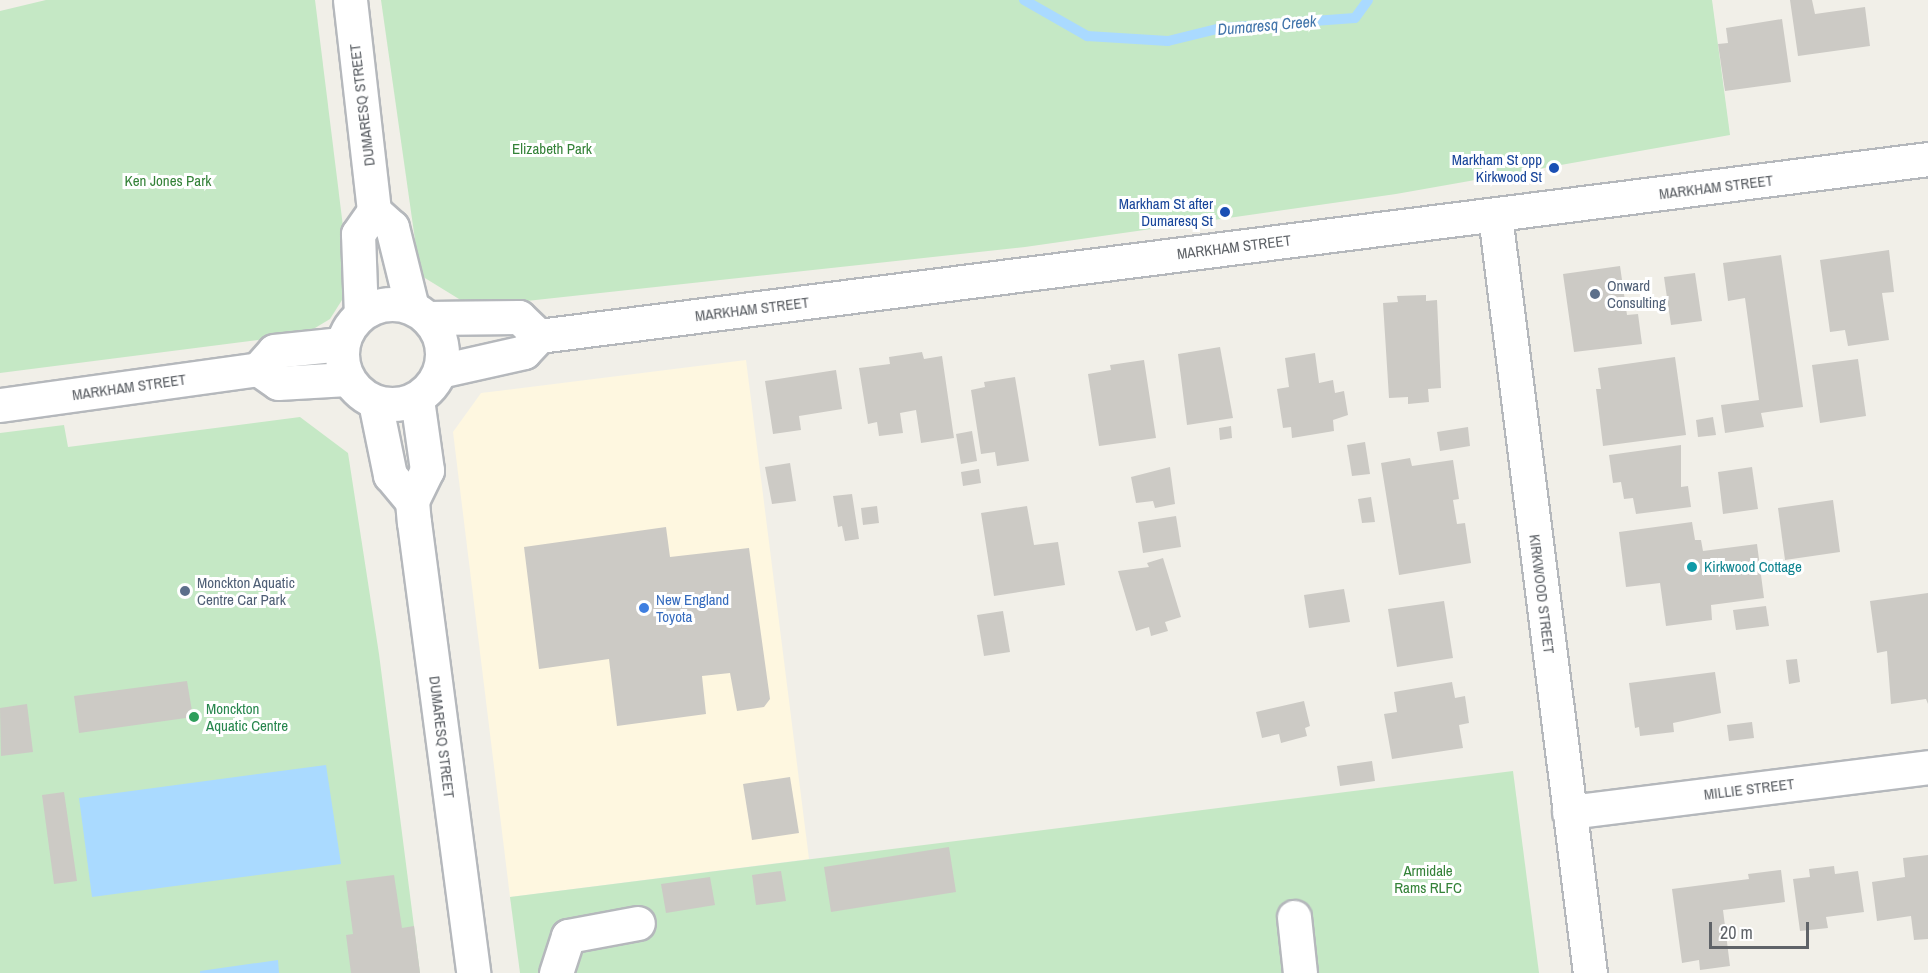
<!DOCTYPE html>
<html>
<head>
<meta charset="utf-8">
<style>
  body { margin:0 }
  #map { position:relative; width:1928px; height:973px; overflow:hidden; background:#f1efe8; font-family:"Archivo Narrow",sans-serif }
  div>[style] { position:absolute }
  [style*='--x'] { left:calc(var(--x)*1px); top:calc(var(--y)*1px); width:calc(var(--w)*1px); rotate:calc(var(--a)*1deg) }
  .commercial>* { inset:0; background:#fef7e0 }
  .green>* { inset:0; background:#c5e8c5 }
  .water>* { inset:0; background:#aadaff }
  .stream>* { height:10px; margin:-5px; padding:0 5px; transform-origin:5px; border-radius:5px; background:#aadaff }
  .building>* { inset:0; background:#cccac5 }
  .roads { filter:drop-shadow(2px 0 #b5b8bc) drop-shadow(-2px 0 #b5b8bc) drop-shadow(0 2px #b5b8bc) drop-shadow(0 -2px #b5b8bc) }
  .minor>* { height:33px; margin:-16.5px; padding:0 16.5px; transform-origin:16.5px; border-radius:16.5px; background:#fff }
  .minor>.ring { margin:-16.5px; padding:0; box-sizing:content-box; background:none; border:33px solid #fff; border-radius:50% }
  .dots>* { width:16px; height:16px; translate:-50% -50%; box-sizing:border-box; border:3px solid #fff; border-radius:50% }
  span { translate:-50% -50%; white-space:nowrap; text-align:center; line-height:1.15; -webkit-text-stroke:6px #fff; paint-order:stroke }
  .street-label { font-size:15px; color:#5f6368 }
  .park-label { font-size:15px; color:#348238 }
  .transit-label { font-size:15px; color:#164399 }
  .right { translate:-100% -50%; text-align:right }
  .service-label { font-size:15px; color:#4e5e75 }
  .left { translate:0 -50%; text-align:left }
  .culture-label { font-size:15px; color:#0d838f }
  .shop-label { font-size:15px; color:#366cbe }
  .leisure-label { font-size:15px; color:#27864d }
  .water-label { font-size:16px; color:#4174aa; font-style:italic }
  .scale { position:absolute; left:1709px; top:922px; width:100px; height:27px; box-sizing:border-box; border:3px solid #5f6368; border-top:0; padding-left:8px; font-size:18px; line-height:21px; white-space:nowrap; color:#5f6368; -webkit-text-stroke:4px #fff; paint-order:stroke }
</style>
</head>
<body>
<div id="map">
  <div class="commercial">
    <i style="clip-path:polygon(746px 360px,809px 859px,510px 897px,453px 432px,481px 393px)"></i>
  </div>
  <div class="green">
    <i style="clip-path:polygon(46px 0,315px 0,348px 267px,342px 300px,330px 319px,305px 334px,0 373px,0 11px)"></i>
    <i style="clip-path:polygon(381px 0,1712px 0,1730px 135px,1396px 194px,1025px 247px,472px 307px,420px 275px)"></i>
    <i style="clip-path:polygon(300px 417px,348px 453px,379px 654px,420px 973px,0 973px,0 433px,64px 425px,68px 447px)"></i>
    <i style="clip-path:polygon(1513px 771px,1539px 973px,520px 973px,510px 897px)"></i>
  </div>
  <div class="water">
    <i style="clip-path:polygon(326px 765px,341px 864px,92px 897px,79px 798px)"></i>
    <i style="clip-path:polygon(278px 960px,279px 973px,200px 973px,200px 971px)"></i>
  </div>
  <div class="stream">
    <i style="--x:1024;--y:0;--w:73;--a:29.7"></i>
    <i style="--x:1087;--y:36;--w:81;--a:3.5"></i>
    <i style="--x:1168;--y:41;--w:55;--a:-13.8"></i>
    <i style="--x:1221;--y:28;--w:134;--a:-4.3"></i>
    <i style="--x:1355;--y:18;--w:22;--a:-54"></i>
  </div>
  <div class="building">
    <i style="clip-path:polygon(1790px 0,1812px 0,1815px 14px,1865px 7px,1870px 46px,1798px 56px)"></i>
    <i style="clip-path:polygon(1782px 19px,1791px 82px,1725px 91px,1718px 44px,1728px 43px,1726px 28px)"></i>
    <i style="clip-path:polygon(1889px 250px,1894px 292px,1882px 293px,1889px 340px,1848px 346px,1845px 330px,1830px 332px,1820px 260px)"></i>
    <i style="clip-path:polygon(1781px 255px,1803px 407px,1761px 413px,1764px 427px,1725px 433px,1721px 405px,1759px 400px,1745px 298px,1728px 301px,1723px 263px)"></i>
    <i style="clip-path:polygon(1620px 266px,1627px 315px,1638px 314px,1642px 344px,1574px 352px,1563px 274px)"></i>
    <i style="clip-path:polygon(1695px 273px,1702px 321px,1671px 325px,1664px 277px)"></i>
    <i style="clip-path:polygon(1426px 295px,1426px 301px,1437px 300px,1441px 388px,1428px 389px,1429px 402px,1408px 404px,1408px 397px,1389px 398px,1383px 303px,1398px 302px,1397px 296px)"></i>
    <i style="clip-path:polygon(1220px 347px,1233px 418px,1187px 425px,1178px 354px)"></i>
    <i style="clip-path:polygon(922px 352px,924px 359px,942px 356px,954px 438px,921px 443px,916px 410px,900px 413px,903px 433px,879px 436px,877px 422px,868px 424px,859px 368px,890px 364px,889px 357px)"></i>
    <i style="clip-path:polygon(1315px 353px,1319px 383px,1333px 380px,1335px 393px,1344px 391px,1348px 415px,1333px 420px,1334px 431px,1292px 438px,1291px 427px,1283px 428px,1277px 389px,1289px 387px,1285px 358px)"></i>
    <i style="clip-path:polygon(1675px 357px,1686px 435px,1603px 446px,1596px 389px,1601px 389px,1598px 368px)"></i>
    <i style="clip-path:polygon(1858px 359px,1866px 416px,1820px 423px,1812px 365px)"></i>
    <i style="clip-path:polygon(1144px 360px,1156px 438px,1099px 446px,1088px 374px,1111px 370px,1110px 365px)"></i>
    <i style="clip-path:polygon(836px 370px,842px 409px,799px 416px,801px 430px,773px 434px,765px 381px)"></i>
    <i style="clip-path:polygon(1015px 377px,1029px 461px,997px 466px,995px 452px,981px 454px,971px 390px,985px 387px,984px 382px)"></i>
    <i style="clip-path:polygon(1713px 417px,1716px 435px,1698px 437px,1696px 420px)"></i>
    <i style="clip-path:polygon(1231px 426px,1232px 438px,1220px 440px,1219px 428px)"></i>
    <i style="clip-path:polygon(1468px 427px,1470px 446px,1440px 451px,1437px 432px)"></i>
    <i style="clip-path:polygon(972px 431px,977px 461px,961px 464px,956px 434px)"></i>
    <i style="clip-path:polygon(1365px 442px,1370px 474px,1352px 476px,1347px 445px)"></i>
    <i style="clip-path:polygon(1681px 445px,1681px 487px,1688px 486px,1691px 507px,1636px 514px,1633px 498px,1624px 499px,1621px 482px,1613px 483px,1609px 455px)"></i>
    <i style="clip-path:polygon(1410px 458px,1412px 466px,1453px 460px,1459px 499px,1453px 500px,1457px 524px,1465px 523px,1471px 563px,1399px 575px,1381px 463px)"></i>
    <i style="clip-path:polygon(790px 463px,796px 501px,772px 504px,765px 467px)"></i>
    <i style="clip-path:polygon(1170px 467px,1175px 504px,1155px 508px,1153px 501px,1136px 503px,1131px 477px)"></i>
    <i style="clip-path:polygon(1752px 467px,1758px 509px,1723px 514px,1718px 472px)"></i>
    <i style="clip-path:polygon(979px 469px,981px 483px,963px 486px,961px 472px)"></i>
    <i style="clip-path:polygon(852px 494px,859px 539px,845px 541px,842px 526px,838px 527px,833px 496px)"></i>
    <i style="clip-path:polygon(1371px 497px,1375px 522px,1362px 523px,1358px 499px)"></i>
    <i style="clip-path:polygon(1833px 500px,1840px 552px,1785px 560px,1778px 508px)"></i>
    <i style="clip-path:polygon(877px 506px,879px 523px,863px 525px,861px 508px)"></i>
    <i style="clip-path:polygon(1027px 506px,1034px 545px,1058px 542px,1065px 585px,994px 596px,981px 513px)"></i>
    <i style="clip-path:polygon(1176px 516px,1181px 547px,1143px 553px,1138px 522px)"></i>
    <i style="clip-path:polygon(1692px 522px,1695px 540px,1701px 540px,1703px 551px,1757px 544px,1764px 598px,1711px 605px,1712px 620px,1666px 626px,1660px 583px,1626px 587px,1619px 532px)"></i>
    <i style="clip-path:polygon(666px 527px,670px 557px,749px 548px,770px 699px,764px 707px,737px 711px,730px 673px,702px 676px,706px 714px,617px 726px,609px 659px,539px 669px,524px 547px)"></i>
    <i style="clip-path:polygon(1163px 558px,1181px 617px,1165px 622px,1168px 631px,1151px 636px,1149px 627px,1136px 631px,1118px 571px,1149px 567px,1147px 563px)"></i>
    <i style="clip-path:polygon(1344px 589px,1350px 622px,1309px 628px,1304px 595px)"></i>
    <i style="clip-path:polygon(1928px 593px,1928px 704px,1926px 699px,1891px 704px,1887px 651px,1877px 653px,1870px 601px)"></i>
    <i style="clip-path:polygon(1444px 601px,1453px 658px,1397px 667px,1388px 609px)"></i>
    <i style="clip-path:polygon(1766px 606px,1769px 626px,1736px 630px,1733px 610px)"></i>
    <i style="clip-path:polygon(1003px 611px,1010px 652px,984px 656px,977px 615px)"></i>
    <i style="clip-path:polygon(1797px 659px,1800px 682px,1789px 684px,1786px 660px)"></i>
    <i style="clip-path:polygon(1715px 672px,1721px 713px,1673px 723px,1674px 732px,1640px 736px,1639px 727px,1635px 728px,1629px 683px)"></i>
    <i style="clip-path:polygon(187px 681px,193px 717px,79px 733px,74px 696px)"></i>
    <i style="clip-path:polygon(1452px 682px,1455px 698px,1465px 696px,1469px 723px,1459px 725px,1463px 748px,1392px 759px,1384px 714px,1397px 712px,1394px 692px)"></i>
    <i style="clip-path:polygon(1304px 701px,1310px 726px,1305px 728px,1307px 736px,1281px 743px,1279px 734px,1262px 738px,1256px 712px)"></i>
    <i style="clip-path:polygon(27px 704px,33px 752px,1px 756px,0 708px)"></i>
    <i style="clip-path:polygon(1752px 722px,1754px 738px,1729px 741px,1727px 725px)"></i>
    <i style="clip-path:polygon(1372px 761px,1375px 781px,1340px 786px,1337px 766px)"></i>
    <i style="clip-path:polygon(790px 777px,799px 833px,752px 840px,743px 784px)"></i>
    <i style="clip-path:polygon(64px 792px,77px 881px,54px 884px,42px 795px)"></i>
    <i style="clip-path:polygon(949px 847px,956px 892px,831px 912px,824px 867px)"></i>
    <i style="clip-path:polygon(1928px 855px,1928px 939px,1914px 940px,1911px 916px,1877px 921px,1872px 882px,1905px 877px,1903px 858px)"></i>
    <i style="clip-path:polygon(1834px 866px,1835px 874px,1858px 871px,1864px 912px,1826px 917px,1828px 928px,1800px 931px,1793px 879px,1810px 877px,1809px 869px)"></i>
    <i style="clip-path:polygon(1781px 870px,1785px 902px,1723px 910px,1730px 966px,1700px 970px,1699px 960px,1682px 963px,1672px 889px,1749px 879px,1748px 874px)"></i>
    <i style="clip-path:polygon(781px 871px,786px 901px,756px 905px,752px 875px)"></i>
    <i style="clip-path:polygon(394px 875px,402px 928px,414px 926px,420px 973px,351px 973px,346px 935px,353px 934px,346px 881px)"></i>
    <i style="clip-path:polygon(710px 877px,715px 905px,666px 913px,661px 884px)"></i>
  </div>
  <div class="roads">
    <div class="minor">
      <i style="--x:350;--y:0;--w:212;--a:83.5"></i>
      <i style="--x:374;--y:211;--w:28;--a:125"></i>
      <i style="--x:358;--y:234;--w:80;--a:87.9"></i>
      <i style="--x:374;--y:211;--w:24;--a:42"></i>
      <i style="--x:392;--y:227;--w:83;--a:76.1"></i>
      <i style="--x:1495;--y:215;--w:764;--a:82.86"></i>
      <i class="ring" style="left:342px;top:304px;width:67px;height:67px"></i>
      <i style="--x:427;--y:318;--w:92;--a:-0.6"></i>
      <i style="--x:519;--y:317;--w:28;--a:44"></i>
      <i style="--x:258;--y:369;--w:24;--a:35"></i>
      <i style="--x:278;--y:383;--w:69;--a:-3.3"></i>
      <i style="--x:440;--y:371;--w:86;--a:-12.7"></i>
      <i style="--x:524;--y:352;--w:22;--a:-47"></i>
      <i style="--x:539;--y:336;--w:1400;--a:-7.26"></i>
      <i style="--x:417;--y:399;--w:72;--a:82"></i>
      <i style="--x:427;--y:470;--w:34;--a:116"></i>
      <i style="--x:412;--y:501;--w:21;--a:85"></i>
      <i style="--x:414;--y:522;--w:455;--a:82.5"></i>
      <i style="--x:375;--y:402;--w:75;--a:78.4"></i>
      <i style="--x:390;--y:475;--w:34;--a:50"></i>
      <i style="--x:0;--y:405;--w:260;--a:-7.9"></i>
      <i style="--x:258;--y:369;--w:24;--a:-48"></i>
      <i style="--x:274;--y:351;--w:68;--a:-5.9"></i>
      <i style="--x:1569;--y:812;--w:362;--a:-7.1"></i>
      <i style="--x:1294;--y:917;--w:56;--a:83.9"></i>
      <i style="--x:556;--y:973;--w:39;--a:-72"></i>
      <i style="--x:568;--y:936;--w:71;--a:-10.5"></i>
    </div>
  </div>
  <div class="dots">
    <i style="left:1554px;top:168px;background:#1a4fb4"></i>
    <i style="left:1225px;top:212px;background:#1a4fb4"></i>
    <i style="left:1595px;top:294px;background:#5c6f8a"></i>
    <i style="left:1692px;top:567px;background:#0f9aa8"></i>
    <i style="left:185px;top:591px;background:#5c6f8a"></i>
    <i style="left:644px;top:608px;background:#3f7fe0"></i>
    <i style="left:194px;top:717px;background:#2e9e5b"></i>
  </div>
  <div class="street-label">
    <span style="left:362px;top:105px;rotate:-97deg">DUMARESQ STREET</span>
    <span style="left:1716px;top:187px;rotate:-7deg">MARKHAM STREET</span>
    <span style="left:1234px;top:247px;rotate:-7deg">MARKHAM STREET</span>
    <span style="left:752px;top:309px;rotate:-7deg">MARKHAM STREET</span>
    <span style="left:129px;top:387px;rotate:-8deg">MARKHAM STREET</span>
    <span style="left:1542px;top:594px;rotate:83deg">KIRKWOOD STREET</span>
    <span style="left:442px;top:737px;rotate:83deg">DUMARESQ STREET</span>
    <span style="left:1749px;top:789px;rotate:-7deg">MILLIE STREET</span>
  </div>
  <div class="park-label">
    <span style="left:552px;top:149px">Elizabeth Park</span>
    <span style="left:168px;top:181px">Ken Jones Park</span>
    <span style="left:1428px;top:879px">Armidale<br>Rams RLFC</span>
  </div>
  <div class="transit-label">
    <span class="right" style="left:1542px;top:168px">Markham St opp<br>Kirkwood St</span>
    <span class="right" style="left:1213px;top:212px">Markham St after<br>Dumaresq St</span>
  </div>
  <div class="service-label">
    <span class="left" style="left:1607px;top:294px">Onward<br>Consulting</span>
    <span class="left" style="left:197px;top:591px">Monckton Aquatic<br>Centre Car Park</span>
  </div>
  <div class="culture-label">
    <span class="left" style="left:1704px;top:567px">Kirkwood Cottage</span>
  </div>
  <div class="shop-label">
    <span class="left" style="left:656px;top:608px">New England<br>Toyota</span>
  </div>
  <div class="leisure-label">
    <span class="left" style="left:206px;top:717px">Monckton<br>Aquatic Centre</span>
  </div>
  <div class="water-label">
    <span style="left:1267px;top:25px;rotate:-5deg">Dumaresq Creek</span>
  </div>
  <div class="scale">20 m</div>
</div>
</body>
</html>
